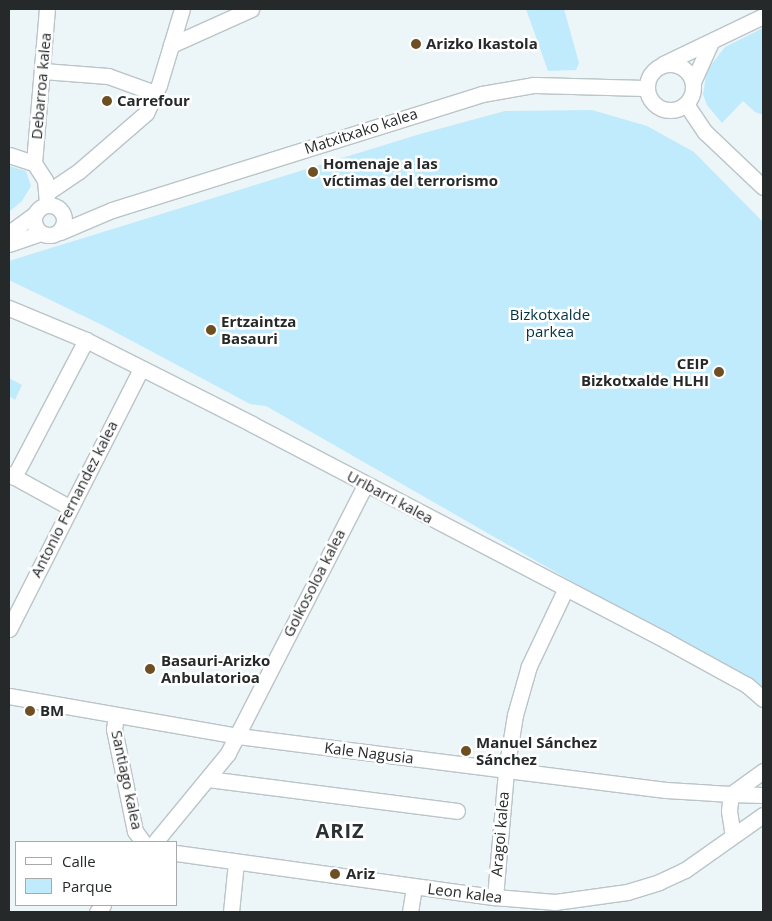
<!DOCTYPE html>
<html>
<head>
<meta charset="utf-8">
<style>
  body { margin:0 }
  #map { position:relative; width:772px; height:921px; overflow:hidden; background:#ecf5f8; font-family:"Open Sans",sans-serif }
  div>[style] { position:absolute }
  [style*='--x'] { left:calc(var(--x)*1px); top:calc(var(--y)*1px); width:calc(var(--w)*1px); rotate:calc(var(--a)*1deg) }
  .green>* { inset:0; background:#c0ebfc }
  .roads { filter:drop-shadow(1px 0 #bbc4c7) drop-shadow(-1px 0 #bbc4c7) drop-shadow(0 1px #bbc4c7) drop-shadow(0 -1px #bbc4c7) }
  .minor>* { height:15px; margin:-7.5px; padding:0 7.5px; transform-origin:7.5px; border-radius:7.5px; background:#fff }
  .minor>.ring { margin:-7.5px; padding:0; box-sizing:content-box; background:none; border:15px solid #fff; border-radius:50% }
  .dots>* { width:14px; height:14px; translate:-50% -50%; box-sizing:border-box; border:2px solid #fff; border-radius:50% }
  span { translate:-50% -50%; white-space:nowrap; text-align:center; line-height:1.15; -webkit-text-stroke:5px #fff; paint-order:stroke }
  .poi-label { font-size:15px; color:#26292a; font-weight:700 }
  .left { translate:0 -50%; text-align:left }
  .right { translate:-100% -50%; text-align:right }
  .street-label { font-size:15px; color:#26292a }
  .park-label { font-size:15px; color:#003342 }
  .district-label { font-size:20px; color:#2a3134; font-weight:700; letter-spacing:1px }
  .frame { position:absolute; inset:0; border:10px solid #26292a; pointer-events:none }
  .legend { position:absolute; left:15px; top:841px; width:162px; height:65px; box-sizing:border-box; background:#fff; border:1px solid #a8a9aa; margin:0; padding:6px 9px; list-style:none; font-size:15px; color:#26292a }
  .legend li { display:flex; align-items:center; gap:10px; height:25px }
  .legend b { width:25px; border:1px solid #a8a9aa }
</style>
</head>
<body>
<div id="map">
  <div class="green">
    <i style="clip-path:polygon(526px 9px,564px 9px,579px 63px,576px 70px,548px 71px)"></i>
    <i style="clip-path:polygon(763px 28px,763px 115px,755px 112px,743px 101px,722px 123px,707px 105px,703px 94px,707px 70px,725px 47px)"></i>
    <i style="clip-path:polygon(592px 110px,647px 126px,694px 152px,763px 222px,763px 691px,266px 406px,250px 404px,104px 326px,9px 280px,9px 261px,420px 134px,505px 111px)"></i>
    <i style="clip-path:polygon(9px 166px,26px 171px,31px 186px,22px 201px,9px 212px)"></i>
    <i style="clip-path:polygon(9px 378px,22px 385px,15px 400px,9px 396px)"></i>
  </div>
  <div class="roads">
    <div class="minor">
      <i style="--x:171;--y:45;--w:88;--a:-24.2"></i>
      <i class="ring" style="left:647px;top:64px;width:31px;height:31px"></i>
      <i style="--x:663;--y:64;--w:111;--a:-25.6"></i>
      <i style="--x:43;--y:71;--w:65;--a:4.4"></i>
      <i style="--x:108;--y:76;--w:50;--a:19.9"></i>
      <i style="--x:693;--y:82;--w:44;--a:-65.8"></i>
      <i style="--x:686;--y:104;--w:34;--a:56"></i>
      <i style="--x:705;--y:132;--w:80;--a:43.5"></i>
      <i style="--x:9;--y:155;--w:26;--a:18"></i>
      <i style="--x:34;--y:163;--w:20;--a:57"></i>
      <i style="--x:45;--y:180;--w:21;--a:85"></i>
      <i style="--x:34;--y:163;--w:155;--a:-85.2"></i>
      <i style="--x:48;--y:192;--w:37;--a:-34"></i>
      <i style="--x:79;--y:171;--w:89;--a:-40.9"></i>
      <i style="--x:146;--y:113;--w:31;--a:-65"></i>
      <i style="--x:159;--y:85;--w:79;--a:-73.2"></i>
      <i class="ring" style="left:34px;top:205px;width:15px;height:15px"></i>
      <i style="--x:60;--y:232;--w:56;--a:-22.9"></i>
      <i style="--x:112;--y:210;--w:388;--a:-17.4"></i>
      <i style="--x:482;--y:94;--w:53;--a:-9.8"></i>
      <i style="--x:534;--y:85;--w:112;--a:1.5"></i>
      <i style="--x:9;--y:233;--w:32;--a:-36"></i>
      <i style="--x:9;--y:244;--w:34;--a:-19"></i>
      <i style="--x:9;--y:308;--w:83;--a:22.6"></i>
      <i style="--x:86;--y:340;--w:186;--a:26.8"></i>
      <i style="--x:252;--y:424;--w:466;--a:27.6"></i>
      <i style="--x:665;--y:640;--w:94;--a:28.8"></i>
      <i style="--x:747;--y:685;--w:21;--a:41"></i>
      <i style="--x:9;--y:474;--w:68;--a:28.8"></i>
      <i style="--x:14;--y:477;--w:155;--a:-62.3"></i>
      <i style="--x:9;--y:629;--w:292;--a:-63.1"></i>
      <i style="--x:9;--y:696;--w:232;--a:9.9"></i>
      <i style="--x:238;--y:736;--w:431;--a:7.2"></i>
      <i style="--x:666;--y:790;--w:65;--a:3.5"></i>
      <i style="--x:731;--y:794;--w:17;--a:97"></i>
      <i style="--x:729;--y:811;--w:24;--a:81"></i>
      <i style="--x:116;--y:716;--w:13;--a:99"></i>
      <i style="--x:114;--y:729;--w:104;--a:78.4"></i>
      <i style="--x:135;--y:831;--w:14;--a:54"></i>
      <i style="--x:763;--y:771;--w:39;--a:144"></i>
      <i style="--x:731;--y:794;--w:32;--a:2"></i>
      <i style="--x:208;--y:779;--w:251;--a:7.3"></i>
      <i style="--x:155;--y:842;--w:115;--a:-50.6"></i>
      <i style="--x:228;--y:753;--w:301;--a:-62.9"></i>
      <i style="--x:176;--y:853;--w:322;--a:7.9"></i>
      <i style="--x:495;--y:897;--w:60;--a:4.8"></i>
      <i style="--x:555;--y:902;--w:73;--a:-7.9"></i>
      <i style="--x:627;--y:892;--w:34;--a:-17"></i>
      <i style="--x:659;--y:882;--w:29;--a:-25"></i>
      <i style="--x:685;--y:870;--w:95;--a:-35.2"></i>
      <i style="--x:495;--y:897;--w:127;--a:-85"></i>
      <i style="--x:506;--y:770;--w:56;--a:-80.7"></i>
      <i style="--x:515;--y:715;--w:51;--a:-74.1"></i>
      <i style="--x:529;--y:666;--w:86;--a:-64.6"></i>
      <i style="--x:97;--y:912;--w:9;--a:-49"></i>
      <i style="--x:231;--y:912;--w:50;--a:-84.3"></i>
      <i style="--x:410;--y:912;--w:26;--a:-81"></i>
    </div>
  </div>
  <div class="dots">
    <i style="left:416px;top:44px;background:#6e4f24"></i>
    <i style="left:107px;top:101px;background:#6e4f24"></i>
    <i style="left:313px;top:172px;background:#6e4f24"></i>
    <i style="left:211px;top:330px;background:#6e4f24"></i>
    <i style="left:719px;top:372px;background:#6e4f24"></i>
    <i style="left:150px;top:669px;background:#6e4f24"></i>
    <i style="left:30px;top:711px;background:#6e4f24"></i>
    <i style="left:466px;top:751px;background:#6e4f24"></i>
    <i style="left:335px;top:874px;background:#6e4f24"></i>
  </div>
  <div class="poi-label">
    <span class="left" style="left:426px;top:44px">Arizko Ikastola</span>
    <span class="left" style="left:117px;top:101px">Carrefour</span>
    <span class="left" style="left:323px;top:172px">Homenaje a las<br>víctimas del terrorismo</span>
    <span class="left" style="left:221px;top:330px">Ertzaintza<br>Basauri</span>
    <span class="right" style="left:709px;top:372px">CEIP<br>Bizkotxalde HLHI</span>
    <span class="left" style="left:161px;top:669px">Basauri-Arizko<br>Anbulatorioa</span>
    <span class="left" style="left:40px;top:711px">BM</span>
    <span class="left" style="left:476px;top:751px">Manuel Sánchez<br>Sánchez</span>
    <span class="left" style="left:346px;top:874px">Ariz</span>
  </div>
  <div class="street-label">
    <span style="left:41px;top:86px;rotate:-85deg">Debarroa kalea</span>
    <span style="left:361px;top:131px;rotate:-18deg">Matxitxako kalea</span>
    <span style="left:390px;top:497px;rotate:28deg">Uribarri kalea</span>
    <span style="left:74px;top:499px;rotate:-63deg">Antonio Fernandez kalea</span>
    <span style="left:314px;top:583px;rotate:-63deg">Goikosoloa kalea</span>
    <span style="left:369px;top:753px;rotate:7deg">Kale Nagusia</span>
    <span style="left:127px;top:780px;rotate:78deg">Santiago kalea</span>
    <span style="left:500px;top:834px;rotate:-85deg">Aragoi kalea</span>
    <span style="left:465px;top:893px;rotate:7deg">Leon kalea</span>
  </div>
  <div class="park-label">
    <span style="left:550px;top:323px">Bizkotxalde<br>parkea</span>
  </div>
  <div class="district-label">
    <span style="left:340px;top:830px">ARIZ</span>
  </div>
  <div class="frame"></div>
  <ul class="legend">
  <li><b style="height:6px;background:#fff"></b>Calle</li>
  <li><b style="height:14px;background:#c0ebfc"></b>Parque</li>
  </ul>
</div>
</body>
</html>
